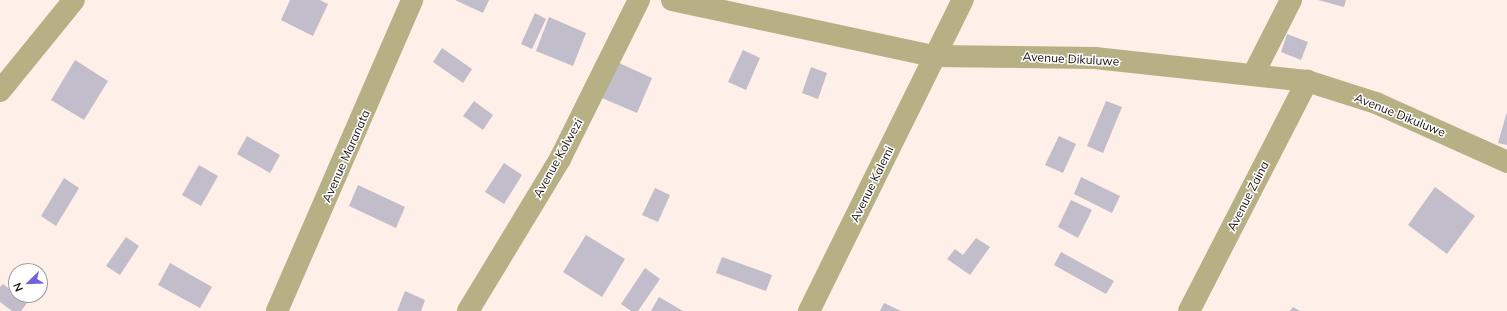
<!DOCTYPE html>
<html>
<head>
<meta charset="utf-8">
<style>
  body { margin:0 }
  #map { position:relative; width:1507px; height:311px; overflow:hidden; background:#feefe8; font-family:Mulish,sans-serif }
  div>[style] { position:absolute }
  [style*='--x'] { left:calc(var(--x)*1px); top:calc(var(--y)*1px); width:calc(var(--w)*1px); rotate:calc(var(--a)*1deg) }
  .building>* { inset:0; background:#c2bdca }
  .minor>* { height:22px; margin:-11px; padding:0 11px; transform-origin:11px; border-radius:11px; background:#b7b084 }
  span { translate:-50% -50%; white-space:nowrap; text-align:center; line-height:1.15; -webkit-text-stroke:3px #fff; paint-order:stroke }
  .street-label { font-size:12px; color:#14100d }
  .north { position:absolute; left:8px; top:263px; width:40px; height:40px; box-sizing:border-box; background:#fff; border:1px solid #a19f9e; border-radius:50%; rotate:247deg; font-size:11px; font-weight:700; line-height:16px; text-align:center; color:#14100d }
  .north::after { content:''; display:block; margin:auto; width:14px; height:18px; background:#7560db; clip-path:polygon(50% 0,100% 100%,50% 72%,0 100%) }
</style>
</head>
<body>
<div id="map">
  <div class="building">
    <i style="clip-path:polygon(290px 0,320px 0,328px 4px,313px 36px,281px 20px)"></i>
    <i style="clip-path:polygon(455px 0,489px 0,483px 13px)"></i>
    <i style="clip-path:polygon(1318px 0,1346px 0,1344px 7px)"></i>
    <i style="clip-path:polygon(535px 13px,546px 19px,532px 49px,521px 44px)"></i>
    <i style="clip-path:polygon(549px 17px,586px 33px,573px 66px,536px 51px)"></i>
    <i style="clip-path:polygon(1287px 34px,1308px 42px,1301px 60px,1281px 52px)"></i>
    <i style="clip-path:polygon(442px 48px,472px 69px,463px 83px,433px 62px)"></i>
    <i style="clip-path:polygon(743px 50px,760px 58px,746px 90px,728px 82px)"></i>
    <i style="clip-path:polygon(75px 60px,108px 81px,84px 120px,51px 100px)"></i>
    <i style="clip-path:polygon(617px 62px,652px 78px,637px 113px,602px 98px)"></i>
    <i style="clip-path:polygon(811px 67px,827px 73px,818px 99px,802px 93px)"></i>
    <i style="clip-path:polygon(474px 101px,493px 115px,483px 130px,463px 116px)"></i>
    <i style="clip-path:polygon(1106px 101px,1122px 107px,1103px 153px,1087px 146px)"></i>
    <i style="clip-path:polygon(1507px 112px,1507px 145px,1498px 143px)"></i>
    <i style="clip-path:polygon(247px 136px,280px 155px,270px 173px,237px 154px)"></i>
    <i style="clip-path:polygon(1059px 136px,1076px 144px,1063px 173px,1045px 165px)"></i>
    <i style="clip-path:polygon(504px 163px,522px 175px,504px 204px,485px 192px)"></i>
    <i style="clip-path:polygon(199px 165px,218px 176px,201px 206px,182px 195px)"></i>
    <i style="clip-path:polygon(1081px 177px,1120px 196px,1112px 213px,1074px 194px)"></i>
    <i style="clip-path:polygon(64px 178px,79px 188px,56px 226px,41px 216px)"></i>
    <i style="clip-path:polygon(358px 185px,405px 207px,396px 228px,349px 206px)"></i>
    <i style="clip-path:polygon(1435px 187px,1475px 216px,1447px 254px,1408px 225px)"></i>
    <i style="clip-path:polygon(655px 188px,670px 195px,658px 222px,642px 215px)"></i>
    <i style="clip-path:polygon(1071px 200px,1092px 210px,1078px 238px,1058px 227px)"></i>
    <i style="clip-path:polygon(586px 235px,625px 259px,602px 297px,563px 272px)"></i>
    <i style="clip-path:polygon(126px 237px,139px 246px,120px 275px,106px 266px)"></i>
    <i style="clip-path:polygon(976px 238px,990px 247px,970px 275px,947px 259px,955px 249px,963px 255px)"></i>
    <i style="clip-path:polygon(1061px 252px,1114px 281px,1106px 294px,1054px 265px)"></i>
    <i style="clip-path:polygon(722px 257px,772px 275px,766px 291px,716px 273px)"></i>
    <i style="clip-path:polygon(170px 263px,212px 287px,200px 308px,158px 285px)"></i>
    <i style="clip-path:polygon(645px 268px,660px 279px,638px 311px,631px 311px,621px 304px)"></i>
    <i style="clip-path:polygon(3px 284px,27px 303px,21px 311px,12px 311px,0 302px,0 287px)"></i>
    <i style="clip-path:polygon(405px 291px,425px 300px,421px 311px,397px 311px)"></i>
    <i style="clip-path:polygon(659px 297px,683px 311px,651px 311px)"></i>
    <i style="clip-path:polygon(884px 303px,901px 311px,880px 311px)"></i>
    <i style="clip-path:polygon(1293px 307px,1300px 311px,1290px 311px)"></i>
  </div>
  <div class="minor">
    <i style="--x:672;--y:0;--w:268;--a:12.1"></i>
    <i style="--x:934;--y:56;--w:161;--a:0.7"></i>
    <i style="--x:1095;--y:58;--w:213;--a:6.2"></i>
    <i style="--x:1307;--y:81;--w:72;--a:17.7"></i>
    <i style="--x:1376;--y:103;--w:144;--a:24.2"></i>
    <i style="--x:1253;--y:75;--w:84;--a:-63.1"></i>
    <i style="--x:0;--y:91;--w:117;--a:-50.9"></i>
    <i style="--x:277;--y:311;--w:339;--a:-66.5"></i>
    <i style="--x:468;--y:311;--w:178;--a:-58.8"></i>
    <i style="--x:560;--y:159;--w:178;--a:-63.6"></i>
    <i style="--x:809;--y:311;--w:347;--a:-63.7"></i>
    <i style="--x:1189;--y:311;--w:259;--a:-62.8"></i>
  </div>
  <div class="street-label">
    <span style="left:1071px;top:59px;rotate:3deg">Avenue Dikuluwe</span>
    <span style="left:1400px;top:115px;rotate:22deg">Avenue Dikuluwe</span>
    <span style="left:346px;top:156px;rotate:-66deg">Avenue Maranata</span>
    <span style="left:558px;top:158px;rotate:-61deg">Avenue Kolwezi</span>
    <span style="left:872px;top:184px;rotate:-64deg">Avenue Kalemi</span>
    <span style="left:1248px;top:196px;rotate:-63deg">Avenue Zaina</span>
  </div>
  <div class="north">N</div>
</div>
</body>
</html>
